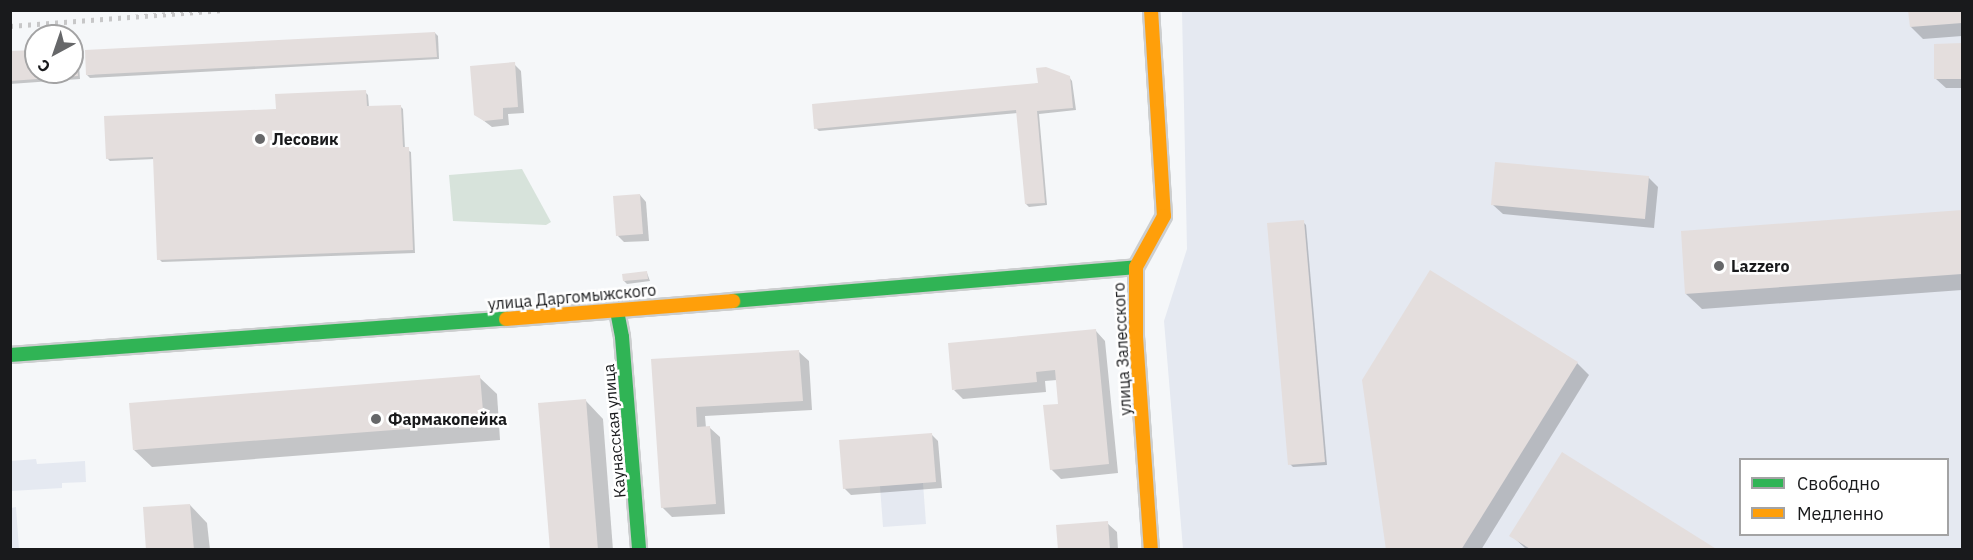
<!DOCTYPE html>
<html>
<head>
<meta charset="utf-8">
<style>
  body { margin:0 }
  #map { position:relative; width:1973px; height:560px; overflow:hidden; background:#f5f7f9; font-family:"IBM Plex Sans",sans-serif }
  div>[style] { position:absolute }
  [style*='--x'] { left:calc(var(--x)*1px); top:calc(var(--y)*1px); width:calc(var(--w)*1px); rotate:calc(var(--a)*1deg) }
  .built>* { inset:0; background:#e5e9f1 }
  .green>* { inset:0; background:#d7e3db }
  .shadow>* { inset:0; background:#0003 }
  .building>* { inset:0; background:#e4dedd }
  .roads { filter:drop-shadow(2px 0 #cccecf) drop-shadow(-2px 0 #cccecf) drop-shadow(0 2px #cccecf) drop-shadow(0 -2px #cccecf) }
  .fast>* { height:14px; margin:-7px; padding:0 7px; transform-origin:7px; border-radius:7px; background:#30b455 }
  .slow>* { height:14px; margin:-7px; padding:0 7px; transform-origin:7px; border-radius:7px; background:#ff9f0a }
  .rail>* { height:4.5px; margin-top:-2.25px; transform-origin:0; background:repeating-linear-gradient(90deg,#c7c7c8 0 3px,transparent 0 9px) }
  .dots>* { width:16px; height:16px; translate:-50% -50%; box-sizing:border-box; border:3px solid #fff; border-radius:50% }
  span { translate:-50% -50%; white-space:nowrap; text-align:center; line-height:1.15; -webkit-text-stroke:5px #fff; paint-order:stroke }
  .poi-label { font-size:16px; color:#191a1c; font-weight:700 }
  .left { translate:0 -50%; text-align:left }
  .street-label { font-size:16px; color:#191a1c }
  .frame { position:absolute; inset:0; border:12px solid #191a1c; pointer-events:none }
  .legend { position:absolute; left:1739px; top:458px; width:210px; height:78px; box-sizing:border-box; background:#fff; border:2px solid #a3a3a4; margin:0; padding:8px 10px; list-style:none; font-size:18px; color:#191a1c }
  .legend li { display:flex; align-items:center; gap:12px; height:30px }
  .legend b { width:30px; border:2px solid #a3a3a4 }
  .north { position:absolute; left:24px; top:24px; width:60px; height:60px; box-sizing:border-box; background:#fff; border:2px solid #a3a3a4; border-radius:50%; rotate:220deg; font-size:16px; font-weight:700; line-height:24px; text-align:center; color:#191a1c }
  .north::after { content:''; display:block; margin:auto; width:21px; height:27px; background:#666769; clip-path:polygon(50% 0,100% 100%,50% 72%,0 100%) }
</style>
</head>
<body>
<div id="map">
  <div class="built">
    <i style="clip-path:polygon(evenodd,1182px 11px,1962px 11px,1962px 549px,1183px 549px,1164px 321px,1187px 249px,1182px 11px,1740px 460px,1948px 460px,1948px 534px,1740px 534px,1740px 460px)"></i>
    <i style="clip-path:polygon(36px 459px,37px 464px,85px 461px,86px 482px,62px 483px,62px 488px,11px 491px,11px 461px)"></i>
    <i style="clip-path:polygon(923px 483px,926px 524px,883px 527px,880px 486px)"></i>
    <i style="clip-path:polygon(16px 507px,19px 549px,11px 549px,11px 508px)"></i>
  </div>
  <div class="green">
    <i style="clip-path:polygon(522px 169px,551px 222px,546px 225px,453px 221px,449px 175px)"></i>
  </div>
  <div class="shadow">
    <i style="clip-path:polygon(1910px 10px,1962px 10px,1962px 36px,1923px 39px,1911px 27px)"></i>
    <i style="clip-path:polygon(435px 33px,438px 36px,439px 59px,90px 78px,87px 75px)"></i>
    <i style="clip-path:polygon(1936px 45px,1962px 45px,1962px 88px,1946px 88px,1936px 79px)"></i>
    <i style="clip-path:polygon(75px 48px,78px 51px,80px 79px,10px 84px,10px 53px,36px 51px,36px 72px,72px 72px,72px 49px)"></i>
    <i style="clip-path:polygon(514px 64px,521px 71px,524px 113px,508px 114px,509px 125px,492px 127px,475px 114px)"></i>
    <i style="clip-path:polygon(1069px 77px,1072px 81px,1076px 110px,1039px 114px,1047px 205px,1029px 207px,1026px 204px,1018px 113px,819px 131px,816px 128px)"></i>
    <i style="clip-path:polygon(365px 92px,368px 95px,369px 107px,400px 106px,403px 109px,405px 149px,411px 152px,415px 253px,162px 262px,159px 259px,155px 159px,110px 161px,107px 158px,277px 111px)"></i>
    <i style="clip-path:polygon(1648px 177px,1658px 187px,1654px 228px,1503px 214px,1493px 205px)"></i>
    <i style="clip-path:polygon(640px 195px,646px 202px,649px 241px,624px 242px,618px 236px)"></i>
    <i style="clip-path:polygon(1962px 212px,1962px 290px,1702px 309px,1686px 294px,1682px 233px)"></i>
    <i style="clip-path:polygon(1303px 222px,1306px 225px,1327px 465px,1293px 467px,1290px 464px)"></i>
    <i style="clip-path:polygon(647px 273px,650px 281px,627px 284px,624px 281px)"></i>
    <i style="clip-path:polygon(1096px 331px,1105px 341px,1118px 473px,1061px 479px,1051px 469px,1059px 405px,1057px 380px,1045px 381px,1046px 392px,963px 399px,954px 390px)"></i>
    <i style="clip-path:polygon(799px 352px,809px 361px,812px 410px,705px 416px,706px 428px,710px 428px,720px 437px,725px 514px,672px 517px,662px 507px,653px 361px)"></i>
    <i style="clip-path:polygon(1577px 363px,1589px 375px,1481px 550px,1388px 550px)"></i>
    <i style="clip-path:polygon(479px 377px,497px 394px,500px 440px,152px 467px,134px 450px)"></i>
    <i style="clip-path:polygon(586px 401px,603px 419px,613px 550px,552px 550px)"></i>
    <i style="clip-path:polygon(932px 435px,938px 441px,942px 488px,851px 495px,844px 488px)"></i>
    <i style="clip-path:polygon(190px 505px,207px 523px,210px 550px,148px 550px)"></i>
    <i style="clip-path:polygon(1107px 523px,1117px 532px,1118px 550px,1059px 550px)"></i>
    <i style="clip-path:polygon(1511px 535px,1715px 550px,1527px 550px)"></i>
  </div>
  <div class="building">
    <i style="clip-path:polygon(1908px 10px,1962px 10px,1962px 23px,1910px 27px)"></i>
    <i style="clip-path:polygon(435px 32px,437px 57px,86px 75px,85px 50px)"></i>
    <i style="clip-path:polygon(1962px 43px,1962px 79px,1934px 79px,1934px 44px)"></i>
    <i style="clip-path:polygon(72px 47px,75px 47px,78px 76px,10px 81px,10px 51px,36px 50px,36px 72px,72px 72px)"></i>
    <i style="clip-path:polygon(515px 62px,518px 107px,503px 108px,503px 119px,484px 121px,474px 115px,470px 66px)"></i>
    <i style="clip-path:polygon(1046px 67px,1070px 76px,1073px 108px,1037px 111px,1045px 203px,1025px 204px,1016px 110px,814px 129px,812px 104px,1038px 83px,1036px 68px)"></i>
    <i style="clip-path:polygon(366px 90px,367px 106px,401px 105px,403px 147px,409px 147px,413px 250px,157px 260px,153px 157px,106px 159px,104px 116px,276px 109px,275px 94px)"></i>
    <i style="clip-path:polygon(1495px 162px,1649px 176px,1645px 219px,1491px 205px)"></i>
    <i style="clip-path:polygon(640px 194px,643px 234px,616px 236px,613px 196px)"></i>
    <i style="clip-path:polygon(1962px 210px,1962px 274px,1685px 294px,1681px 231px)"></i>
    <i style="clip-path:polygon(1304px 220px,1325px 462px,1288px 465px,1267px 223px)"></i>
    <i style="clip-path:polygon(1430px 270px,1578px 362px,1461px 550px,1386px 550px,1362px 380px)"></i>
    <i style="clip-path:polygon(647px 271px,648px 279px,623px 281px,622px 274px)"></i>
    <i style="clip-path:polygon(1096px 329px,1109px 464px,1050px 470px,1043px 405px,1058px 404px,1055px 370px,1036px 372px,1037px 382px,952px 390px,948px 343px)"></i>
    <i style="clip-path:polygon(799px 350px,803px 401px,696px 407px,697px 427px,710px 426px,716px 504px,661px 508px,651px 359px)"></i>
    <i style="clip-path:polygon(480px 375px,484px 423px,133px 450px,129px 403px)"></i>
    <i style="clip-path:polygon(586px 399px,598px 550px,550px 550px,538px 403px)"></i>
    <i style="clip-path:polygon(932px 433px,936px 482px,843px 489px,839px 440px)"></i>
    <i style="clip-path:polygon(1562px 452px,1718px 550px,1532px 550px,1509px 536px)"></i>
    <i style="clip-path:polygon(190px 504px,194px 550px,146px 550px,143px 507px)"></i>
    <i style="clip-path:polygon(1108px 521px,1110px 550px,1058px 550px,1056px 525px)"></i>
  </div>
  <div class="roads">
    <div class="fast">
      <i style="--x:733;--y:301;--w:404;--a:-4.8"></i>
      <i style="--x:617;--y:311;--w:26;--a:79"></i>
      <i style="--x:622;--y:337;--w:214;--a:85.4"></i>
      <i style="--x:10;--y:355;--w:497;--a:-4.2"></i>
    </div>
    <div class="slow">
      <i style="--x:1151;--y:10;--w:206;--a:86.4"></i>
      <i style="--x:1164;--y:216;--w:58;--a:118.8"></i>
      <i style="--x:1136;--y:267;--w:70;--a:90"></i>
      <i style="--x:1136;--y:337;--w:214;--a:86"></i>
      <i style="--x:506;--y:319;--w:228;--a:-4.5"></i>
    </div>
  </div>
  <div class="rail">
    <i style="--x:10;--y:26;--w:214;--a:-4.3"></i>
  </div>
  <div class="dots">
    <i style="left:260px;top:139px;background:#666769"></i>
    <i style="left:1719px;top:266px;background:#666769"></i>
    <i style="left:376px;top:419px;background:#666769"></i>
  </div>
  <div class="poi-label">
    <span class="left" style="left:272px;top:139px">Лесовик</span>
    <span class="left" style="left:1731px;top:266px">Lazzero</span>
    <span class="left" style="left:388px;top:419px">Фармакопейка</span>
  </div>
  <div class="street-label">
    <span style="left:572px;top:297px;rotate:-5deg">улица Даргомыжского</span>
    <span style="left:1122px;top:349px;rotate:-93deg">улица Залесского</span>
    <span style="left:614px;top:431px;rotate:-95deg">Каунасская улица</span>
  </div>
  <div class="frame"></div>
  <ul class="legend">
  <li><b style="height:8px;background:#30b455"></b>Свободно</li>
  <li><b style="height:8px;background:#ff9f0a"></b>Медленно</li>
  </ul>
  <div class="north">С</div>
</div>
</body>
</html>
